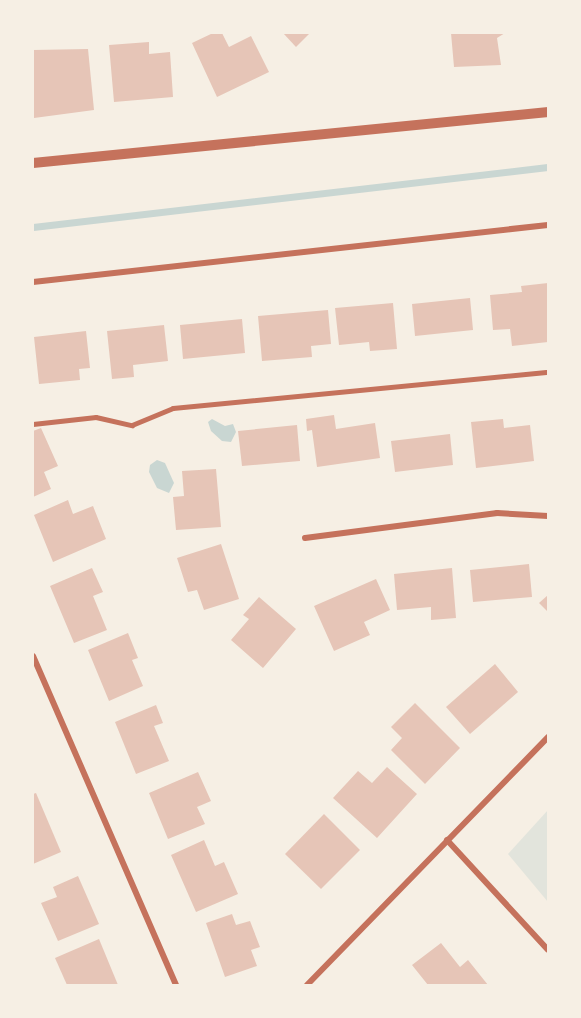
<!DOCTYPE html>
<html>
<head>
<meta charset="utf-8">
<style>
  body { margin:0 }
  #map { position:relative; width:581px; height:1018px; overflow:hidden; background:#f6efe4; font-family:Cabin,sans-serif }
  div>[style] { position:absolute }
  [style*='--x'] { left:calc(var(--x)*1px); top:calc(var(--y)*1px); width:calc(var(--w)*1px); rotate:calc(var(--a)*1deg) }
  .green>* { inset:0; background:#e2e4dc }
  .water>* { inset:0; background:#c9d6d2 }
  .stream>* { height:7px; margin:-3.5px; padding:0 3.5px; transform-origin:3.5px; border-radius:3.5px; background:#c9d6d2 }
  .building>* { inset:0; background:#e6c5b7 }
  .service>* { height:4.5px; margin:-2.25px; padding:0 2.25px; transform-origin:2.25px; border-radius:2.25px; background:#c5725c }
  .minor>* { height:6px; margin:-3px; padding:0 3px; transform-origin:3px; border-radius:3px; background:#c5725c }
  .tertiary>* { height:10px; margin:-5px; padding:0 5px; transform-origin:5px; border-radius:5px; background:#c5725c }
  span { translate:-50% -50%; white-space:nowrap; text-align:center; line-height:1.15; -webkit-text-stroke:4.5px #f6efe4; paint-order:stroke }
  .frame { position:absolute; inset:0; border:34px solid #f6efe4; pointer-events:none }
</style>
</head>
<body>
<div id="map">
  <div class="green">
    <i style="clip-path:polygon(548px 810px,548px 902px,508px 854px)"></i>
  </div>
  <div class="water">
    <i style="clip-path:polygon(212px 419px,225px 426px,233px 424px,236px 432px,231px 442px,222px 441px,211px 431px,208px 422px)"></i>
    <i style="clip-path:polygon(157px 460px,165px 463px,174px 483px,169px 493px,157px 488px,149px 472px,150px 465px)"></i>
  </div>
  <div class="stream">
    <i style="--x:33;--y:227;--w:518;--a:-6.65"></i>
  </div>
  <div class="building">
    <i style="clip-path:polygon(213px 33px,222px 33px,229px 47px,251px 36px,269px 72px,217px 97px,192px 43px)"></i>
    <i style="clip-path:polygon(283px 33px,310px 33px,296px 47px)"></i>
    <i style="clip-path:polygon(451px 33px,505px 33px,497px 38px,501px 65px,454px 67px)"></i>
    <i style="clip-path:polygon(149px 42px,149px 54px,170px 52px,173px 97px,114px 102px,109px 45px)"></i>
    <i style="clip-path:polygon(88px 49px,94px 110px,34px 118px,33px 50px)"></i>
    <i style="clip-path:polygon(548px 283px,548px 342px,512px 346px,510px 329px,493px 330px,490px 295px,522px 292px,521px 286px)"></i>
    <i style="clip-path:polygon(470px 298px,473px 330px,415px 336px,412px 304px)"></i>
    <i style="clip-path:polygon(393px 303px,397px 349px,370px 351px,369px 342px,339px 345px,335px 308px)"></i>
    <i style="clip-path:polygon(328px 310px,331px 344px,311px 346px,312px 357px,262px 361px,258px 316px)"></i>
    <i style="clip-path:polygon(242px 319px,245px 353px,183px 359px,180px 325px)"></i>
    <i style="clip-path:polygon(164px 325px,168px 361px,133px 365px,134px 377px,112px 379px,107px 331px)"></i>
    <i style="clip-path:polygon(86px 331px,90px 368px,79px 369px,80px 380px,39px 384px,34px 337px)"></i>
    <i style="clip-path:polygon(334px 415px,336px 429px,375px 423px,380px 458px,317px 467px,312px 430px,307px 431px,306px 419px)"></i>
    <i style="clip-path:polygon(503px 419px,504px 428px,530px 425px,534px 461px,476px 468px,471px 422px)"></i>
    <i style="clip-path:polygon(297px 425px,300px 461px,242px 466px,238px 431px)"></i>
    <i style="clip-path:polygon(41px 428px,58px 466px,44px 472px,51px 489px,33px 497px,33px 431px)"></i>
    <i style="clip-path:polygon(450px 434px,453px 465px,395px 472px,391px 441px)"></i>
    <i style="clip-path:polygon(216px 469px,221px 527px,176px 530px,173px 497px,184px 496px,182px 471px)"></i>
    <i style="clip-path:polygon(68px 500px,73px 514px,93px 506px,106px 539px,53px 562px,34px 515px)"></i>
    <i style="clip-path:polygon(221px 544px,239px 599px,204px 610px,197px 590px,188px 592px,177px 558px)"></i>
    <i style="clip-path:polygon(529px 564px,532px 597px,473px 602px,470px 570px)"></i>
    <i style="clip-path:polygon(92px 568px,103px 592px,93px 596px,107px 630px,74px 643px,50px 586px)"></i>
    <i style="clip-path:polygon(452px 568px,456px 618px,431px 620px,431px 607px,397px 610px,394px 574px)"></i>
    <i style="clip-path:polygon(376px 579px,390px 610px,364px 622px,370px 635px,334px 651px,314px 606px)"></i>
    <i style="clip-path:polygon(548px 595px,548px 612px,539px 603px)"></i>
    <i style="clip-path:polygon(259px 597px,296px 629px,263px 668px,231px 640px,249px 619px,243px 615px)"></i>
    <i style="clip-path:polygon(128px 633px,138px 658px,132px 660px,143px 686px,109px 701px,88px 650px)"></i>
    <i style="clip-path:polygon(495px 664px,518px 692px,470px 734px,446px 707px)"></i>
    <i style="clip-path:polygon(415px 703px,460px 748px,425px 784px,391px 750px,402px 738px,391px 727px)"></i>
    <i style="clip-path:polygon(156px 705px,163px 723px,154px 726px,169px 761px,136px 774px,115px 722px)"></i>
    <i style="clip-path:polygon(387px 767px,417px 794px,377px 838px,333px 798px,358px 771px,372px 783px)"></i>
    <i style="clip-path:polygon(198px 772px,211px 801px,197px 807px,205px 824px,168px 839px,149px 793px)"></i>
    <i style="clip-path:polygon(36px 793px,61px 852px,33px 864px,33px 794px)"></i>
    <i style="clip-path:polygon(324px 814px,360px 850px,321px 889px,285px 854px)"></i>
    <i style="clip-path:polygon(204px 840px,215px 866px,224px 862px,238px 894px,196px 912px,171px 855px)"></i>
    <i style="clip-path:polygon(78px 876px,99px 924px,58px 941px,41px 903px,57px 897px,53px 887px)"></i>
    <i style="clip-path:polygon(232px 914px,236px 925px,250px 921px,260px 947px,251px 950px,257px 966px,225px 977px,206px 923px)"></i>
    <i style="clip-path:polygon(99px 939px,118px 985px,67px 985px,55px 958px)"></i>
    <i style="clip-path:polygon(441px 943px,460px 967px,468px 960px,488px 985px,428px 985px,412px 965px)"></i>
  </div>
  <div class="service">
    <i style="--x:33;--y:424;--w:63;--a:-6.3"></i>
    <i style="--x:96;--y:417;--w:37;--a:13"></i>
    <i style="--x:132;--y:425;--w:44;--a:-22.5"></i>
    <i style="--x:173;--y:408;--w:377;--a:-5.5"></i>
  </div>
  <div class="minor">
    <i style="--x:33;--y:282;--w:518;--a:-6.32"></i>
    <i style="--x:305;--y:538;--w:194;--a:-7.4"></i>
    <i style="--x:497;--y:513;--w:51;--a:3.4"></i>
    <i style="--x:33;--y:656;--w:359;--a:66.5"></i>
    <i style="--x:447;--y:840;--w:149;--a:47.4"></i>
    <i style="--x:307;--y:985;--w:346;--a:-45.8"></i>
  </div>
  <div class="tertiary">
    <i style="--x:33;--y:163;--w:518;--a:-5.66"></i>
  </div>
  <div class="frame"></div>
</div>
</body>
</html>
